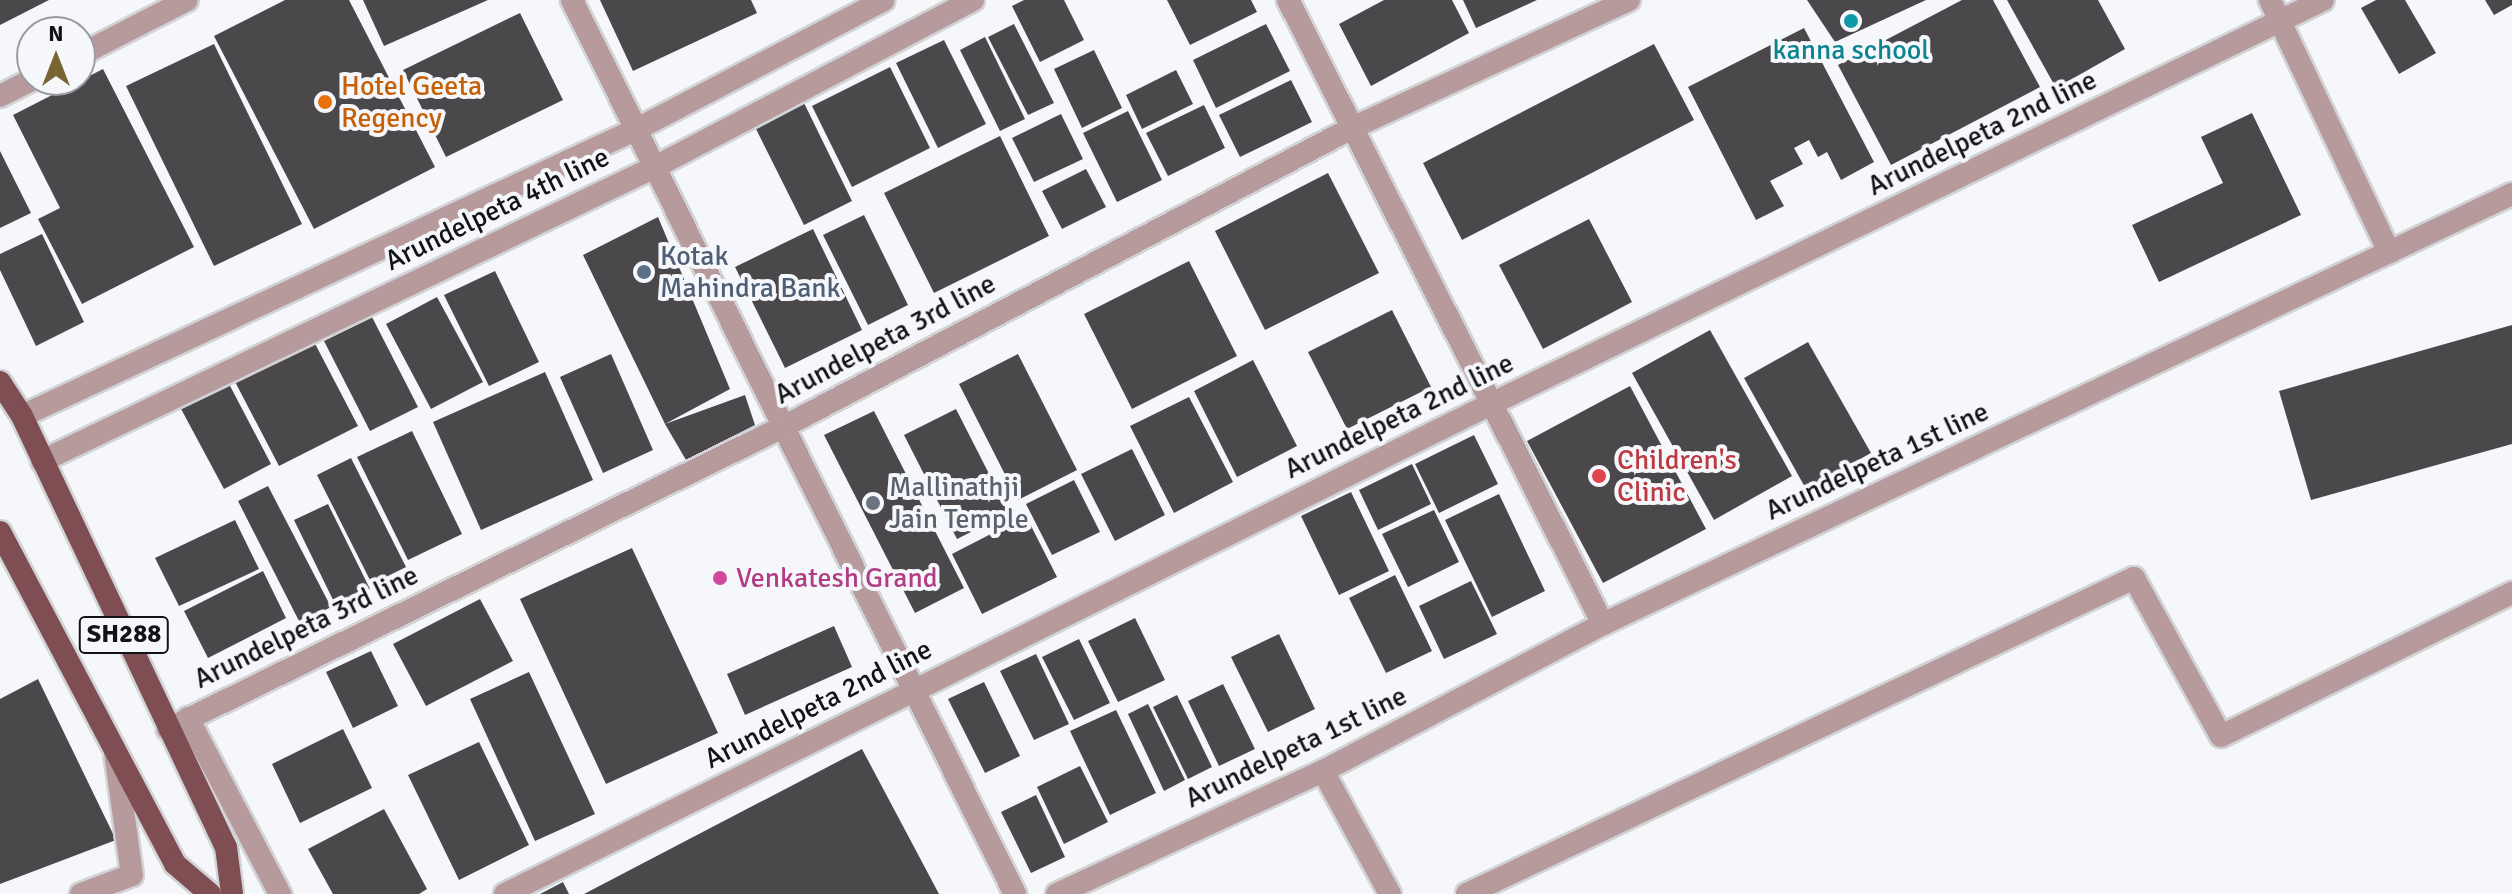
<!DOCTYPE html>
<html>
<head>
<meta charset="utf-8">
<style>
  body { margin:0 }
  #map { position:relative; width:2512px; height:894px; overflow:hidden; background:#f5f7fb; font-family:Signika,sans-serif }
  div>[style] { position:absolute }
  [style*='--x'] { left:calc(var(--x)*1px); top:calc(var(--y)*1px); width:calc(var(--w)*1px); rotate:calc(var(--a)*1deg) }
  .building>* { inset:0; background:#4b484b }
  .roads { filter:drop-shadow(2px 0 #d1d3d6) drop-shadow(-2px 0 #d1d3d6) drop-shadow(0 2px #d1d3d6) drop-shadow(0 -2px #d1d3d6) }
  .minor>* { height:22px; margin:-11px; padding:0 11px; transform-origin:11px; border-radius:11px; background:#b79a9c }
  .tertiary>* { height:22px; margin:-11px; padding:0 11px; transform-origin:11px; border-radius:11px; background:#b79a9c }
  .primary>* { height:22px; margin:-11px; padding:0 11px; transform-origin:11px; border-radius:11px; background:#7e4e52 }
  .dots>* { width:22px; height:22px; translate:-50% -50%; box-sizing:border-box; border:4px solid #f5f7fb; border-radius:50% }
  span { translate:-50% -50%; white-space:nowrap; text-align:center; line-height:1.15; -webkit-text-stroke:8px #f5f7fb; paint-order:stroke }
  .shield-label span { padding:2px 6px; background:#f5f7fb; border:2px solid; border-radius:6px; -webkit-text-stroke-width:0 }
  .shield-label { font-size:26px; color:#121314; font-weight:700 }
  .culture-label { font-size:28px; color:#0d838f }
  .food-label { font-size:28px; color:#c56008 }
  .left { translate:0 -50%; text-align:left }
  .street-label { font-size:28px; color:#121314 }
  .service-label { font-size:28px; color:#4e5e75 }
  .health-label { font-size:28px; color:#be3a42 }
  .worship-label { font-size:28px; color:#5b616d }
  .hotel-label { font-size:28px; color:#b23c85 }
  .north { position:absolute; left:16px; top:16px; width:80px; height:80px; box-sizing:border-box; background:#f5f7fb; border:2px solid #9a9c9f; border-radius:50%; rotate:0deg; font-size:22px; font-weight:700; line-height:32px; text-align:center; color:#121314 }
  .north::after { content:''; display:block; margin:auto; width:28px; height:36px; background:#786534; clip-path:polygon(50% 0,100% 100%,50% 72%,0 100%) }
</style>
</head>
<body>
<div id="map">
  <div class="building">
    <i style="clip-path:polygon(0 0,49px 0,0 25px)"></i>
    <i style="clip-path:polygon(285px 0,349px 0,435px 167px,314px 229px,214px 36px)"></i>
    <i style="clip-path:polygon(363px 0,488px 0,384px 46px)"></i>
    <i style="clip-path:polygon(600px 0,751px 0,757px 13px,633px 71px)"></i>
    <i style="clip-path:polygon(1024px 0,1064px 0,1084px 40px,1040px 62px,1012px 6px)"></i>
    <i style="clip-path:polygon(1167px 0,1251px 0,1257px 12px,1190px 45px)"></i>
    <i style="clip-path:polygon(1384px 0,1452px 0,1469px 33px,1371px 86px,1339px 24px)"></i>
    <i style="clip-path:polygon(1463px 0,1537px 0,1476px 28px)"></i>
    <i style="clip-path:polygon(1807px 0,1926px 0,1835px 42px)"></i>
    <i style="clip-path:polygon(1962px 0,1993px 0,2040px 87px,1891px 165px,1838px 65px)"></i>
    <i style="clip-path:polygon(2007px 0,2098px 0,2125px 49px,2056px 88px)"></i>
    <i style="clip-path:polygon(2376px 0,2405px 0,2436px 53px,2399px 74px,2361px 8px)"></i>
    <i style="clip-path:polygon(2485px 0,2512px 0,2512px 5px,2494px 15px)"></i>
    <i style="clip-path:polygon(520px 13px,563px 100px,446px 157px,403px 70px)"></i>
    <i style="clip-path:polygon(1014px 24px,1054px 103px,1028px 115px,988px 37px)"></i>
    <i style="clip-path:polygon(1266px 24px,1290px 71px,1216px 108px,1193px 60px)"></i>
    <i style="clip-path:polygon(1804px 28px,1874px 162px,1841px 180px,1827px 152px,1818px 157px,1809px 140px,1794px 148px,1803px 164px,1770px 181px,1784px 206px,1756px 220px,1688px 87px)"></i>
    <i style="clip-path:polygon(985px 37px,1025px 119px,1000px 131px,960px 50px)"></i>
    <i style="clip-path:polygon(944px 40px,986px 124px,938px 148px,896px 63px)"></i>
    <i style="clip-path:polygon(214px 44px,302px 224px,214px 266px,126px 86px)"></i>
    <i style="clip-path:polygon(1654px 44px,1694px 120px,1462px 240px,1423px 163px)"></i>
    <i style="clip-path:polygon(1094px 50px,1122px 108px,1082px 128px,1054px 69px)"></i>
    <i style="clip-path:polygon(890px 67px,930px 148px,852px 187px,812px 106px)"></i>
    <i style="clip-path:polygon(103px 69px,194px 247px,82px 304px,38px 219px,60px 208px,13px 115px)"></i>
    <i style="clip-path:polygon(1176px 70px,1193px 104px,1142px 129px,1126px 95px)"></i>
    <i style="clip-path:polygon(1291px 80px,1312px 122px,1240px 157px,1219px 115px)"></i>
    <i style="clip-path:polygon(804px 103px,852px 201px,804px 225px,755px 127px)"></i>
    <i style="clip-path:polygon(1204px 105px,1225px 148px,1168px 176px,1146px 133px)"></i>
    <i style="clip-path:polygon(1128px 111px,1162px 180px,1117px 202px,1083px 133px)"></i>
    <i style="clip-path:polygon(2252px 113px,2301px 215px,2159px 282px,2132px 225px,2223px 183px,2201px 137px)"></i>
    <i style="clip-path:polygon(1061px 114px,1083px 159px,1034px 182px,1012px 138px)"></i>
    <i style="clip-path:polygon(1000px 136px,1049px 236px,934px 293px,884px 193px)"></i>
    <i style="clip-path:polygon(0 151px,31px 213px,0 228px)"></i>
    <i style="clip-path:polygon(1086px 169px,1106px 207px,1062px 229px,1042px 191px)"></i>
    <i style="clip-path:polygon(1328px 173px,1379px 273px,1265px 330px,1215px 231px)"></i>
    <i style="clip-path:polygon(864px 215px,908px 305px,868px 325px,823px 235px)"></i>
    <i style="clip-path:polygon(658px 217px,730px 389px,665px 424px,745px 395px,755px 425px,686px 460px,665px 424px,583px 255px)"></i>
    <i style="clip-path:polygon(1589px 219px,1632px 302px,1543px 349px,1499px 265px)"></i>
    <i style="clip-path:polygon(813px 229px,862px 330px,785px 368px,735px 267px)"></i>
    <i style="clip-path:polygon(42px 234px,84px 322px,36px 346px,0 270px,0 254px)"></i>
    <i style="clip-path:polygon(1189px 261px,1237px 356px,1132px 409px,1084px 314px)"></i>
    <i style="clip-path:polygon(495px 271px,539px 362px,489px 386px,444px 295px)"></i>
    <i style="clip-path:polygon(437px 297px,483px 382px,431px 409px,386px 324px)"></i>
    <i style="clip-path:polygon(1392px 310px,1431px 387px,1347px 429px,1308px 352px)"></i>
    <i style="clip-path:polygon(372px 317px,418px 407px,370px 431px,324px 341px)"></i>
    <i style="clip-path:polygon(2512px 325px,2512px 444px,2311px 500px,2279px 391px)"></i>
    <i style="clip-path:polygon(1710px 330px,1792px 476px,1714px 520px,1632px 373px)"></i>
    <i style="clip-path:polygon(310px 334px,358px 426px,279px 466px,231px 374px)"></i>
    <i style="clip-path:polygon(1808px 342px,1871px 453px,1806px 489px,1744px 378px)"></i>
    <i style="clip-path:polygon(611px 354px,653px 450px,603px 473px,560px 377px)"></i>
    <i style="clip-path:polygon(1018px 354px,1077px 470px,1018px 500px,959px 384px)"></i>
    <i style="clip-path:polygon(1253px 360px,1297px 446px,1237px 477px,1194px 391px)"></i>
    <i style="clip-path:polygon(545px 372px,593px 480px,481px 530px,433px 422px)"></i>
    <i style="clip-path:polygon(228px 382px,271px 464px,224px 489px,180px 407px)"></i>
    <i style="clip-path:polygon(1630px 386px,1706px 529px,1603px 583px,1527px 441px)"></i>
    <i style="clip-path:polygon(1189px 397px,1233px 482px,1174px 513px,1130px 426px)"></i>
    <i style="clip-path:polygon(956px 409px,1009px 513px,957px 539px,904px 435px)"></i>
    <i style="clip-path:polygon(874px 411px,964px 588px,915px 613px,824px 435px)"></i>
    <i style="clip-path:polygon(412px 431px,462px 534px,408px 560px,357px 457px)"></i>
    <i style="clip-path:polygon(1474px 435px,1498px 484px,1439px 513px,1415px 464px)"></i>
    <i style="clip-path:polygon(1132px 449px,1165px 515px,1115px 541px,1081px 474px)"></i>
    <i style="clip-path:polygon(351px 458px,406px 567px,372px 584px,317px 475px)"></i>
    <i style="clip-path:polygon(1412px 464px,1431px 504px,1378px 530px,1359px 490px)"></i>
    <i style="clip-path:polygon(1074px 480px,1100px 532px,1052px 555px,1026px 504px)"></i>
    <i style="clip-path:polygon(268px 486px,331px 607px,300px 623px,238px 501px)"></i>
    <i style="clip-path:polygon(1351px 492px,1389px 571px,1339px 595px,1301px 516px)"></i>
    <i style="clip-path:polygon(1499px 494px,1545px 591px,1492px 617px,1445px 520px)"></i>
    <i style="clip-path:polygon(328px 504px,370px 589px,336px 606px,294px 520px)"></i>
    <i style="clip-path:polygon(1434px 510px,1459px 562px,1408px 587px,1382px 534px)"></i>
    <i style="clip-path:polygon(1026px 516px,1057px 577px,982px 614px,952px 554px)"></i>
    <i style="clip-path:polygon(235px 520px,259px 569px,179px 606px,155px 558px)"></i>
    <i style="clip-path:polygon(632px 548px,718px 733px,606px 784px,520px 599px)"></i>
    <i style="clip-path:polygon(263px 571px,286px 618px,208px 658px,184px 611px)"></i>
    <i style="clip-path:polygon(1395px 575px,1432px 651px,1386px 673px,1349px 598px)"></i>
    <i style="clip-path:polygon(1471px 581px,1497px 634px,1444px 659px,1419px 606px)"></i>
    <i style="clip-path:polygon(480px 599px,513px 661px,426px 706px,393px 644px)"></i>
    <i style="clip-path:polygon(1135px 618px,1165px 680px,1118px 702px,1088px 641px)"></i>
    <i style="clip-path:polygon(834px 626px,852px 667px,745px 715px,727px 674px)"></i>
    <i style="clip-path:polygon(1279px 634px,1315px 709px,1268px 732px,1231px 657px)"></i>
    <i style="clip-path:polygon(1079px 639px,1110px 703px,1074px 720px,1042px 657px)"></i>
    <i style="clip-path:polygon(371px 651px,398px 706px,353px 728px,326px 672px)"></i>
    <i style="clip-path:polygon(1036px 654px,1069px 724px,1034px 740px,1000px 671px)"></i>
    <i style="clip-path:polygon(529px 672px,595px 814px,535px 841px,470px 699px)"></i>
    <i style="clip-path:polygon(38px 679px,116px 840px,0 884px,0 699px)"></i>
    <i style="clip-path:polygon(984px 682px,1020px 756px,985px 773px,948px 699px)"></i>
    <i style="clip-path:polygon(1223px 684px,1255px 749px,1219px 766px,1188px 701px)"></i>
    <i style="clip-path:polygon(1177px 695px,1212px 767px,1188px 779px,1153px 707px)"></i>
    <i style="clip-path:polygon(1148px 704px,1185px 780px,1164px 791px,1128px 714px)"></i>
    <i style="clip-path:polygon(1116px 710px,1156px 793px,1110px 815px,1070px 731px)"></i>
    <i style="clip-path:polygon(343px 729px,372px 788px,300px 823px,272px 764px)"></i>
    <i style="clip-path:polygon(479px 742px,529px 845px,459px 880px,408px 775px)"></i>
    <i style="clip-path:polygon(862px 749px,939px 894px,584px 894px)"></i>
    <i style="clip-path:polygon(1080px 766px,1108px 822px,1064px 844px,1037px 787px)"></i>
    <i style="clip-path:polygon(1036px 795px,1065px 857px,1031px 873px,1001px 812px)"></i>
    <i style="clip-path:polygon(384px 809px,427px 889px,419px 894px,333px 894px,308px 849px)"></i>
    <i style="clip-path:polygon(563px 882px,569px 894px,540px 894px)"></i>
  </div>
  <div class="roads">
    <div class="minor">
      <i style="--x:572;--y:0;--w:998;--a:63.64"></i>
      <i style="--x:1288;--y:0;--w:699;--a:63.22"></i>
      <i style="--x:2270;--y:0;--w:279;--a:64.7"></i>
      <i style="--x:80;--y:55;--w:120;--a:-27.2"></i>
      <i style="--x:0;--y:96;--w:36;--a:-27"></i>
      <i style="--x:188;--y:718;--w:199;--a:62.4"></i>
      <i style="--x:168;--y:729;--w:687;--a:-26.16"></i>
      <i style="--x:785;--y:426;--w:641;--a:-27.73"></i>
      <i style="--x:1352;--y:128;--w:305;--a:-24.8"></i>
      <i style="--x:1323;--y:771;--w:140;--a:61.4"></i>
      <i style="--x:81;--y:894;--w:54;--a:-20.4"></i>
      <i style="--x:132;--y:875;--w:124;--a:-97.9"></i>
      <i style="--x:505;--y:894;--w:1099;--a:-26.43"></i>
      <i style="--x:1489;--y:405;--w:927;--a:-25.9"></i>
      <i style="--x:1057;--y:894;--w:293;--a:-24.8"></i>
      <i style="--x:1323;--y:771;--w:316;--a:-27.7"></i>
      <i style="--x:1603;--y:624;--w:1006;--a:-25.32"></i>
      <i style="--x:1467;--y:894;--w:738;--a:-25.35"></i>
      <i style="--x:2134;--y:578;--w:180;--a:61.2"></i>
      <i style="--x:2221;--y:736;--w:324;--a:-26.2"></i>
    </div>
    <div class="tertiary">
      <i style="--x:22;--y:416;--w:681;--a:-25.02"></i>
      <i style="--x:639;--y:128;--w:276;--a:-27.6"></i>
      <i style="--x:42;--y:461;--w:682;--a:-25.63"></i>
      <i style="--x:657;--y:166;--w:357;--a:-27.7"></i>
    </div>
    <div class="primary">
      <i style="--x:0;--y:382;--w:40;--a:57.1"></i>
      <i style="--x:22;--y:416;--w:477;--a:64.7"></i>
      <i style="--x:226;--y:847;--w:47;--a:82.7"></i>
      <i style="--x:0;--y:532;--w:375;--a:62.2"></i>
      <i style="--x:175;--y:864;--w:46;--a:40.6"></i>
    </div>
  </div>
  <div class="dots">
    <i style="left:1851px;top:21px;background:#0f9aa8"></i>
    <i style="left:325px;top:102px;background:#e8710a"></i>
    <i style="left:644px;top:272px;background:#5c6f8a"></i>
    <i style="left:1599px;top:476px;background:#e0444e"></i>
    <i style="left:873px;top:503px;background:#6b7280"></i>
    <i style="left:720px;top:578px;background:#d1479c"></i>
  </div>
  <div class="shield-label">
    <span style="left:124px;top:635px">SH288</span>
  </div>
  <div class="culture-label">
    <span style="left:1851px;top:50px">kanna school</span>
  </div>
  <div class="food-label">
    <span class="left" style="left:341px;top:102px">Hotel Geeta<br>Regency</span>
  </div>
  <div class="street-label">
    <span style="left:1982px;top:133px;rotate:-26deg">Arundelpeta 2nd line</span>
    <span style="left:497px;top:209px;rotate:-26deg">Arundelpeta 4th line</span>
    <span style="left:885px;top:339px;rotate:-28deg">Arundelpeta 3rd line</span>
    <span style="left:1399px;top:416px;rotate:-26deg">Arundelpeta 2nd line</span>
    <span style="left:1877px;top:461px;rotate:-25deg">Arundelpeta 1st line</span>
    <span style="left:306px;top:627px;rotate:-26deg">Arundelpeta 3rd line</span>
    <span style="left:818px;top:704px;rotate:-27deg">Arundelpeta 2nd line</span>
    <span style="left:1296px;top:747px;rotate:-26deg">Arundelpeta 1st line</span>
  </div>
  <div class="service-label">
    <span class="left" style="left:660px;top:272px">Kotak<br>Mahindra Bank</span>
  </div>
  <div class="health-label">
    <span class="left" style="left:1617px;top:476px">Children's<br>Clinic</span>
  </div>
  <div class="worship-label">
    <span class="left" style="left:889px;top:503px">Mallinathji<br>Jain Temple</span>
  </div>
  <div class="hotel-label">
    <span class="left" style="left:736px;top:578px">Venkatesh Grand</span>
  </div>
  <div class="north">N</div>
</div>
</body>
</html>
